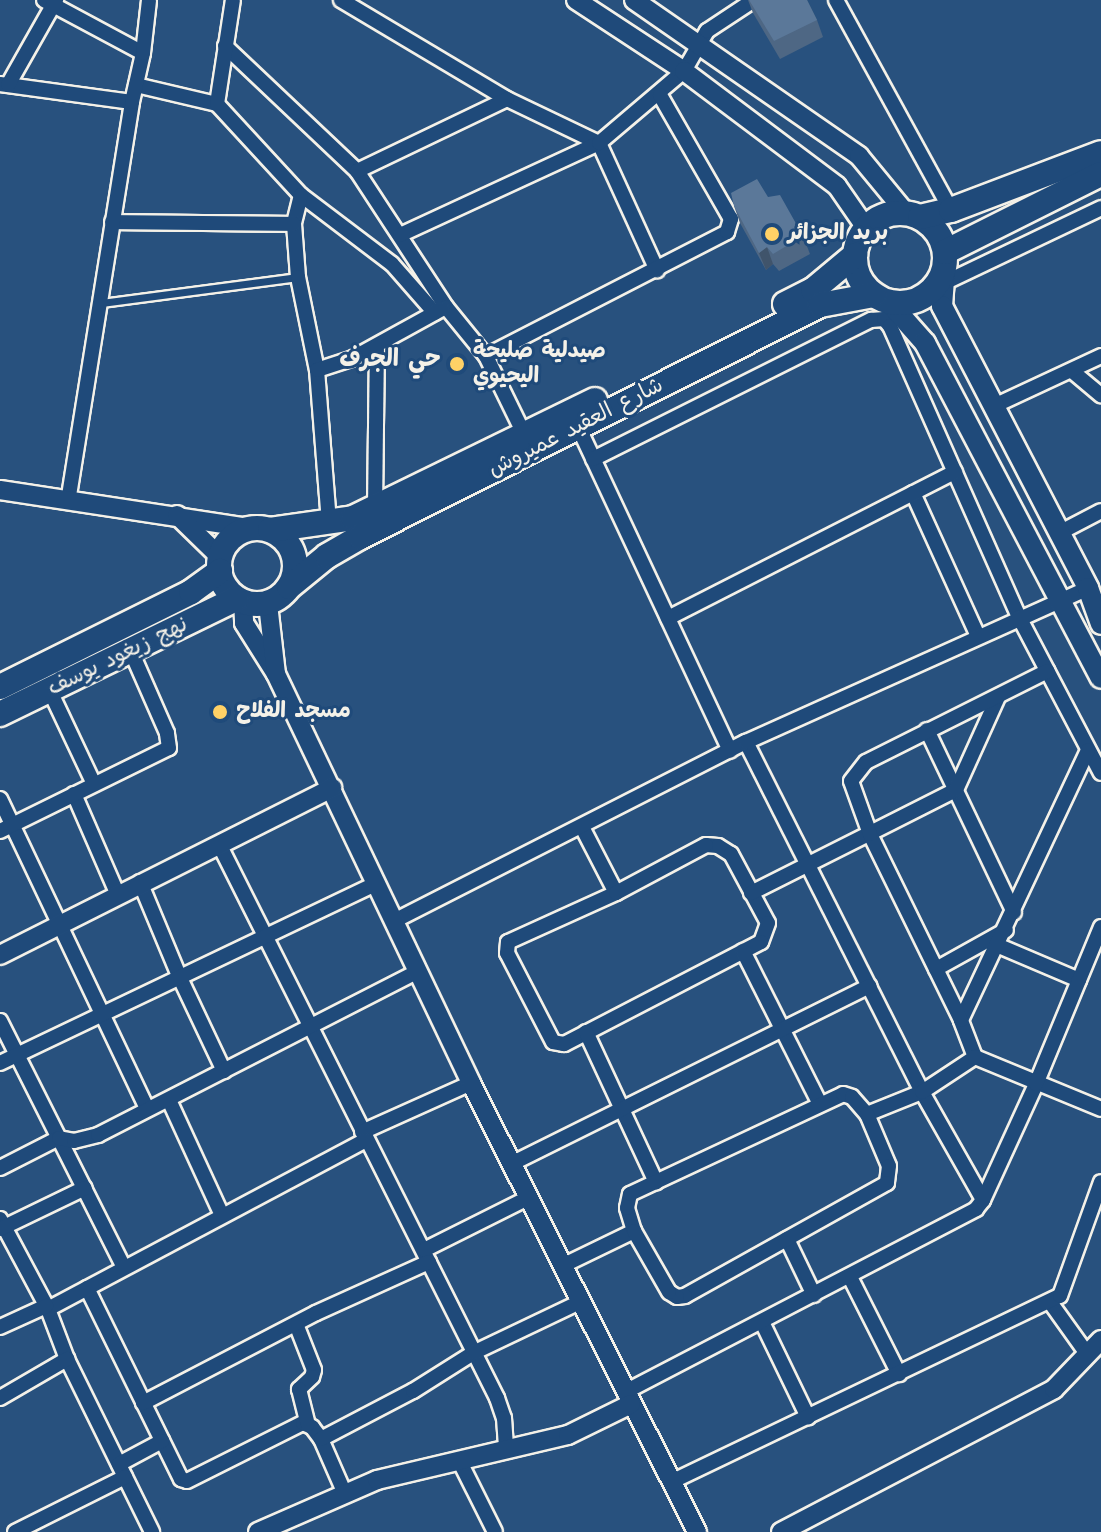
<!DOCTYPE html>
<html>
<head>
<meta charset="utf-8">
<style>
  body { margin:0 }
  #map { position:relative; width:1101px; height:1532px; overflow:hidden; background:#28517e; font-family:Kalam,"Playpen Sans Arabic",sans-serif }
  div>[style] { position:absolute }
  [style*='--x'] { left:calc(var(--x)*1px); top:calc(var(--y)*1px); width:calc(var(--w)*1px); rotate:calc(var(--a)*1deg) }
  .roads { filter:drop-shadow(2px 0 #f4f1e8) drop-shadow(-2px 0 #f4f1e8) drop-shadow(0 2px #f4f1e8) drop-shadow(0 -2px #f4f1e8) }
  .service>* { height:7px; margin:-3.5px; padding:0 3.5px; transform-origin:3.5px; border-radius:3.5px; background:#1f4a7a }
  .minor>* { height:14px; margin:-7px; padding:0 7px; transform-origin:7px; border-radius:7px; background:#1f4a7a }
  .tertiary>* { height:18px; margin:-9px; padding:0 9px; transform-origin:9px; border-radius:9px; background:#1f4a7a }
  .secondary>* { height:20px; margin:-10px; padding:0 10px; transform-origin:10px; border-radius:10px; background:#1f4a7a }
  .primary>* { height:24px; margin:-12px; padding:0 12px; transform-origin:12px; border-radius:12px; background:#1f4a7a }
  .primary>.ring { margin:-12px; padding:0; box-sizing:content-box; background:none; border:24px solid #1f4a7a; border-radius:50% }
  .wall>* { inset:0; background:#4e6784 }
  .shaded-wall>* { inset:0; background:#40546b }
  .building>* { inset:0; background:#5b7899 }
  .dots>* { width:22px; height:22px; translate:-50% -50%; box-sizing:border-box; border:4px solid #1f4a7a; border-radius:50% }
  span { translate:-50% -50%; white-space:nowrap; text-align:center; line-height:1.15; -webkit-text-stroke:6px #1f4a7a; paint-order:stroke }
  .poi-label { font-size:22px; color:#f4f1e8; font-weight:700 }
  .left { translate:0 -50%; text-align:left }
  .street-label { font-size:22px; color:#f4f1e8 }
  .neighbourhood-label { font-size:24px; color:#f4f1e8; font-weight:700 }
</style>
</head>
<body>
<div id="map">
  <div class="roads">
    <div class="service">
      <i style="--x:101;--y:303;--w:199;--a:-7.5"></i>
    </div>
    <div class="minor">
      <i style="--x:44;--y:0;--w:112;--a:28.2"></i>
      <i style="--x:341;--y:0;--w:193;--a:30.8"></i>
      <i style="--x:507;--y:99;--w:102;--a:25.6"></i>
      <i style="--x:599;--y:143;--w:140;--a:65.5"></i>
      <i style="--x:836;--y:0;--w:239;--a:61.3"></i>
      <i style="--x:225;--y:46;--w:182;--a:43.4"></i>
      <i style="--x:357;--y:171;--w:163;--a:56.8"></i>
      <i style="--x:446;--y:307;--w:63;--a:50.8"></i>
      <i style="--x:486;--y:356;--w:87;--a:64"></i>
      <i style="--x:0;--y:84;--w:133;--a:7.8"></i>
      <i style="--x:8;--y:85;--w:98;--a:-60.5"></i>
      <i style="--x:136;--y:85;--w:83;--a:13.2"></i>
      <i style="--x:217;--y:104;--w:124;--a:47.3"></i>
      <i style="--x:301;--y:195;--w:114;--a:37.2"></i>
      <i style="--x:392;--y:264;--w:65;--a:48.7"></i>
      <i style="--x:217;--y:104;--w:105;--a:-81.3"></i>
      <i style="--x:357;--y:171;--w:166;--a:-25.6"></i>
      <i style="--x:301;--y:195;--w:30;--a:104"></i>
      <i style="--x:294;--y:224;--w:53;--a:85.7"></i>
      <i style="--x:298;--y:277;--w:95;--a:78.5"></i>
      <i style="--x:317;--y:370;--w:154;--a:85.5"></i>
      <i style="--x:112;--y:222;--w:182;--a:0.6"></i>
      <i style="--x:400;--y:235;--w:219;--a:-24.8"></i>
      <i style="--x:599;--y:143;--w:111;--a:-40.3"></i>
      <i style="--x:684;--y:71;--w:46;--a:-60.1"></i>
      <i style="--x:707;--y:31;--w:56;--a:-33.4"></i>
      <i style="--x:944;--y:283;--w:174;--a:-25.5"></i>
      <i style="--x:486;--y:356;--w:271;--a:-27.2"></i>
      <i style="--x:727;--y:232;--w:14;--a:-73"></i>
      <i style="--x:731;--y:219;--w:143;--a:-119.8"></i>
      <i style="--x:317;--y:370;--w:38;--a:-18"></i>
      <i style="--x:353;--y:358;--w:102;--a:-28.8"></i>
      <i style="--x:1072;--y:371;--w:38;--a:40"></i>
      <i style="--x:996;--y:405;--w:116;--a:-25"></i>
      <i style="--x:576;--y:422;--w:363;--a:64.9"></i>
      <i style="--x:593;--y:459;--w:311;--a:-26.6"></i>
      <i style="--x:871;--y:320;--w:13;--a:-4"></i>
      <i style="--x:884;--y:319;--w:9;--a:49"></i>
      <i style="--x:890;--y:326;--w:318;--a:66.1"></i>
      <i style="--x:1019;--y:617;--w:176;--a:62.3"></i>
      <i style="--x:913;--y:493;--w:157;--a:65.6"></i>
      <i style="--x:68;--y:502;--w:405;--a:-80.9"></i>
      <i style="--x:132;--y:102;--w:50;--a:-77.3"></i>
      <i style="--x:143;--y:53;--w:53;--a:-83.5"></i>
      <i style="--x:375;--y:508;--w:162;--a:-89.3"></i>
      <i style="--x:1059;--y:533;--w:47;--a:-27.6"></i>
      <i style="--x:668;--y:618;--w:322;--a:-27"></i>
      <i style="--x:50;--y:691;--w:103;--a:64.7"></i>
      <i style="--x:927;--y:730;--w:202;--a:64.5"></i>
      <i style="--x:746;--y:742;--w:392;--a:63.3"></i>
      <i style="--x:922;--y:1092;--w:124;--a:60.5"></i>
      <i style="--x:74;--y:794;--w:108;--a:66.5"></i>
      <i style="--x:0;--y:799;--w:343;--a:64.6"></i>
      <i style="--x:582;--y:827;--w:74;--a:62.7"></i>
      <i style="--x:0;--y:831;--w:188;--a:-26.2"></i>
      <i style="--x:169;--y:748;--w:15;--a:-98"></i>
      <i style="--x:167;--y:733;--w:90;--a:-113.7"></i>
      <i style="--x:219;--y:844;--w:620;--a:63.35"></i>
      <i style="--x:497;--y:1398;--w:21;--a:71"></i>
      <i style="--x:504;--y:1418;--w:32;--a:86"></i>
      <i style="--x:706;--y:845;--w:12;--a:5"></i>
      <i style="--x:718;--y:846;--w:15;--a:32"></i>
      <i style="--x:731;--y:854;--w:78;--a:61.8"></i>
      <i style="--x:768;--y:923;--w:20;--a:110"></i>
      <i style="--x:761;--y:942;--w:222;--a:152.6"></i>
      <i style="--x:564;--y:1044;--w:11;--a:-170"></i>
      <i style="--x:553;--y:1042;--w:100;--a:-117.3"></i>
      <i style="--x:507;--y:953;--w:11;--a:-85"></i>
      <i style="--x:508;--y:942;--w:119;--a:-24.4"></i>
      <i style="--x:616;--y:893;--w:102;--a:-28.1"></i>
      <i style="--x:140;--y:882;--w:104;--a:67.4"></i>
      <i style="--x:180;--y:978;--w:103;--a:64.7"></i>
      <i style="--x:751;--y:893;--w:229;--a:-26.7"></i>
      <i style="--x:956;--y:790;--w:102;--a:-65.7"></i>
      <i style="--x:394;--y:921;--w:395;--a:-27"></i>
      <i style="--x:746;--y:742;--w:375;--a:-24.2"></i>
      <i style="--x:999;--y:946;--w:87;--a:23"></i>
      <i style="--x:743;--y:951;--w:171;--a:63.3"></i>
      <i style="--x:936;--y:969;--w:80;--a:-29.1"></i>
      <i style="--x:961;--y:1020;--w:298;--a:-64.8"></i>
      <i style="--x:0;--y:1021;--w:276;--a:63.3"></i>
      <i style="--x:586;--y:1032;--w:166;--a:65"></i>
      <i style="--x:975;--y:1057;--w:40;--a:-111"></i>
      <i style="--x:961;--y:1020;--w:207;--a:-116.1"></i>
      <i style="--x:870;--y:834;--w:56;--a:-109.7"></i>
      <i style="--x:851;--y:781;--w:24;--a:-52"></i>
      <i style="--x:866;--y:762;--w:203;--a:-26.6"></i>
      <i style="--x:0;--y:1063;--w:416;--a:-25.5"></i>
      <i style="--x:169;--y:1100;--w:127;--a:65.3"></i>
      <i style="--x:867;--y:1114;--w:59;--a:-21.8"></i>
      <i style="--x:922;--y:1092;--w:64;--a:-33.4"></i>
      <i style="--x:975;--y:1057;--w:136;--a:22.4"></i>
      <i style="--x:362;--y:1132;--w:120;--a:-24.2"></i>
      <i style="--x:513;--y:1163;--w:398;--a:-26.4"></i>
      <i style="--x:0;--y:1168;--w:66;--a:-27"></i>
      <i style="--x:59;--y:1138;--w:15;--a:11"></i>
      <i style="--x:74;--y:1141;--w:25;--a:-14"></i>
      <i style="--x:98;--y:1135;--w:357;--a:-27.1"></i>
      <i style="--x:0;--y:1219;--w:102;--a:61.9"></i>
      <i style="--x:48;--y:1309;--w:53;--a:69.2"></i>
      <i style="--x:67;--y:1359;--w:193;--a:63.8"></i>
      <i style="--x:0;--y:1229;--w:94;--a:-25.8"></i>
      <i style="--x:787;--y:1239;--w:62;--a:64.3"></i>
      <i style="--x:424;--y:1250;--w:119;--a:-26.6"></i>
      <i style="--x:564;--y:1265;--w:78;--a:-25.9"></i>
      <i style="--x:634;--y:1231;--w:24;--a:-107"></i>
      <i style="--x:627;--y:1208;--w:14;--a:-78"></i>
      <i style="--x:630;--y:1194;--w:235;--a:-25.1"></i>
      <i style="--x:843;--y:1094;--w:9;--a:18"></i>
      <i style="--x:852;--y:1097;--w:23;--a:49"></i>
      <i style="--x:867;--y:1114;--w:56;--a:67.1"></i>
      <i style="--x:889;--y:1166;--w:17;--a:97"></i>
      <i style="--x:887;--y:1183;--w:231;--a:150.8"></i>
      <i style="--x:685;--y:1296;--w:8;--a:173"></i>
      <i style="--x:677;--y:1297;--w:9;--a:-148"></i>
      <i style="--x:669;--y:1292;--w:70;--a:-119.8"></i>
      <i style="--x:850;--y:1277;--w:109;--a:63.2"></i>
      <i style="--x:87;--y:1288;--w:213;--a:63.8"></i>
      <i style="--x:181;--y:1479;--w:6;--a:18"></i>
      <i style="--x:187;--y:1481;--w:130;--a:-26.6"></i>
      <i style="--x:303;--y:1423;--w:10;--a:24"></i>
      <i style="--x:312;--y:1427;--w:15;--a:53"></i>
      <i style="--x:321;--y:1439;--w:60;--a:66.4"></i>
      <i style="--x:1050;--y:1302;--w:65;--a:54.4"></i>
      <i style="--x:48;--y:1309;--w:360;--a:-28"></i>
      <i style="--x:762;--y:1322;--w:106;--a:64.2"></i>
      <i style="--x:296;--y:1324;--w:49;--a:68.6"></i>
      <i style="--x:314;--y:1370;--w:7;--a:106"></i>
      <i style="--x:312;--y:1377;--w:18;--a:137"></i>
      <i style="--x:299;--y:1389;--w:36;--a:76"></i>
      <i style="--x:0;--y:1327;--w:51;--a:-24.5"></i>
      <i style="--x:625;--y:1392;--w:396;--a:-27.5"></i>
      <i style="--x:976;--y:1209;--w:11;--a:-52"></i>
      <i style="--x:983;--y:1200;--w:128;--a:-65.4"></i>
      <i style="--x:1036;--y:1084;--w:170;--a:-67.5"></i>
      <i style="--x:0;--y:1398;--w:78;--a:-30.2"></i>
      <i style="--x:143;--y:1403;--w:195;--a:-27.5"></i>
      <i style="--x:316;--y:1313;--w:124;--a:-24.3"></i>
      <i style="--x:321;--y:1439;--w:104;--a:-27.6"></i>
      <i style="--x:413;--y:1391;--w:71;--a:-32.3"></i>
      <i style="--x:473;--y:1353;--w:119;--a:-25.5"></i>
      <i style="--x:459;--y:1460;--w:80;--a:63.4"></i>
      <i style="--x:119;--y:1464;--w:49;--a:-28.1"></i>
      <i style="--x:671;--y:1482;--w:431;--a:-25.6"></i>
      <i style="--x:1060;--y:1296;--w:121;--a:-70.2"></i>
      <i style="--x:15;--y:1532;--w:123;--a:-26.6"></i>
    </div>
    <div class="tertiary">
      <i style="--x:576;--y:0;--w:129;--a:33.3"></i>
      <i style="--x:684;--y:71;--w:191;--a:36.9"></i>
      <i style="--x:837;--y:186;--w:51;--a:55.4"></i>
      <i style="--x:634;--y:0;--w:274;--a:34.7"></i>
      <i style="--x:859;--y:156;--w:74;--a:50.5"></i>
      <i style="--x:0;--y:490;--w:251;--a:8.7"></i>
      <i style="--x:177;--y:515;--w:62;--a:44.3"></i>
      <i style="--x:243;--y:601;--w:22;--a:87"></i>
      <i style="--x:244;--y:623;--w:60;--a:57.9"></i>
      <i style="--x:276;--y:674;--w:453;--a:64.5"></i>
      <i style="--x:471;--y:1083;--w:503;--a:63.28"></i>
      <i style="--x:268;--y:604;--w:70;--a:83.5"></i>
      <i style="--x:0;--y:955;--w:372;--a:-26.7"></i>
      <i style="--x:258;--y:1532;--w:130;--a:-23.6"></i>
      <i style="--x:377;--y:1480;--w:196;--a:-13.3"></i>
      <i style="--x:568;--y:1435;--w:70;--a:-26.2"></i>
      <i style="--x:781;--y:1532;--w:308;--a:-27.6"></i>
      <i style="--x:1054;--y:1389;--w:68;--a:-46.2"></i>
    </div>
    <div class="secondary">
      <i style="--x:945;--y:266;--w:40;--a:94.3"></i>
      <i style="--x:942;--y:306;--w:318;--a:62.6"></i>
      <i style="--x:1088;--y:588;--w:38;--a:70"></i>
      <i style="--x:888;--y:301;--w:56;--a:48.6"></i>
      <i style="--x:925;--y:343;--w:378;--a:62.3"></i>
    </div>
    <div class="primary">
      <i class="ring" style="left:855px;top:213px;width:66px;height:66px"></i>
      <i style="--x:920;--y:217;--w:32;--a:-13"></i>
      <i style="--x:951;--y:210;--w:160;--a:-20.8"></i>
      <i style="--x:945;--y:252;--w:174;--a:-26.6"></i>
      <i style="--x:785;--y:304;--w:31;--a:-27"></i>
      <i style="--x:813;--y:290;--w:55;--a:-39.8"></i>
      <i class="ring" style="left:219px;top:528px;width:52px;height:52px"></i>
      <i style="--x:270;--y:530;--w:84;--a:-8.2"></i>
      <i style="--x:353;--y:518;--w:269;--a:-26"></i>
      <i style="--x:289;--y:587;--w:49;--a:-39.2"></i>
      <i style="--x:327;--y:556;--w:38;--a:-30"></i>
      <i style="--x:360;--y:537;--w:515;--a:-26.76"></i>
      <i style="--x:820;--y:305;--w:55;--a:-10.5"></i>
      <i style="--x:0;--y:687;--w:213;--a:-26.4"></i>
      <i style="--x:191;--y:592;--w:36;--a:-36"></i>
      <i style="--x:0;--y:714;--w:263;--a:-26"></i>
    </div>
  </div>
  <div class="wall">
    <i style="clip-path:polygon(748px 0,807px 0,817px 20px,823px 37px,780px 59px,753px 13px)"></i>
    <i style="clip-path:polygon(768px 197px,803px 236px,810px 254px,779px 271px,773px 264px,766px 270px,740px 223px,734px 206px)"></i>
  </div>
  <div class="shaded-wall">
    <i style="clip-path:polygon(767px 247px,773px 264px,766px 270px,759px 253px)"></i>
  </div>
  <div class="building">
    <i style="clip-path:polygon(749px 0,807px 0,817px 20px,774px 41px)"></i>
    <i style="clip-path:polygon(757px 179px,768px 197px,780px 195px,803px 236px,773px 254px,767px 247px,759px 253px,734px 206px,731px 193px)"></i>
  </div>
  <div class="dots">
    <i style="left:772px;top:234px;background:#ffd166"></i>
    <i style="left:457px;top:364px;background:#ffd166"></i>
    <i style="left:220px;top:712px;background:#ffd166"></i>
  </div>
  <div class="poi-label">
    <span class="left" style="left:788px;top:234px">بريد الجزائر</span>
    <span class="left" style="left:473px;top:364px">صيدلية صليحة<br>اليحيوي</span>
    <span class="left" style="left:236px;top:712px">مسجد الفلاح</span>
  </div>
  <div class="street-label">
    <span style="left:576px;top:428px;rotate:-27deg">شارع العقيد عميروش</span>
    <span style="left:118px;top:657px;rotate:-26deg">نهج زيغود يوسف</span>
  </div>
  <div class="neighbourhood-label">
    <span style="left:390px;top:360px">حي الجرف</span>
  </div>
</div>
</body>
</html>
